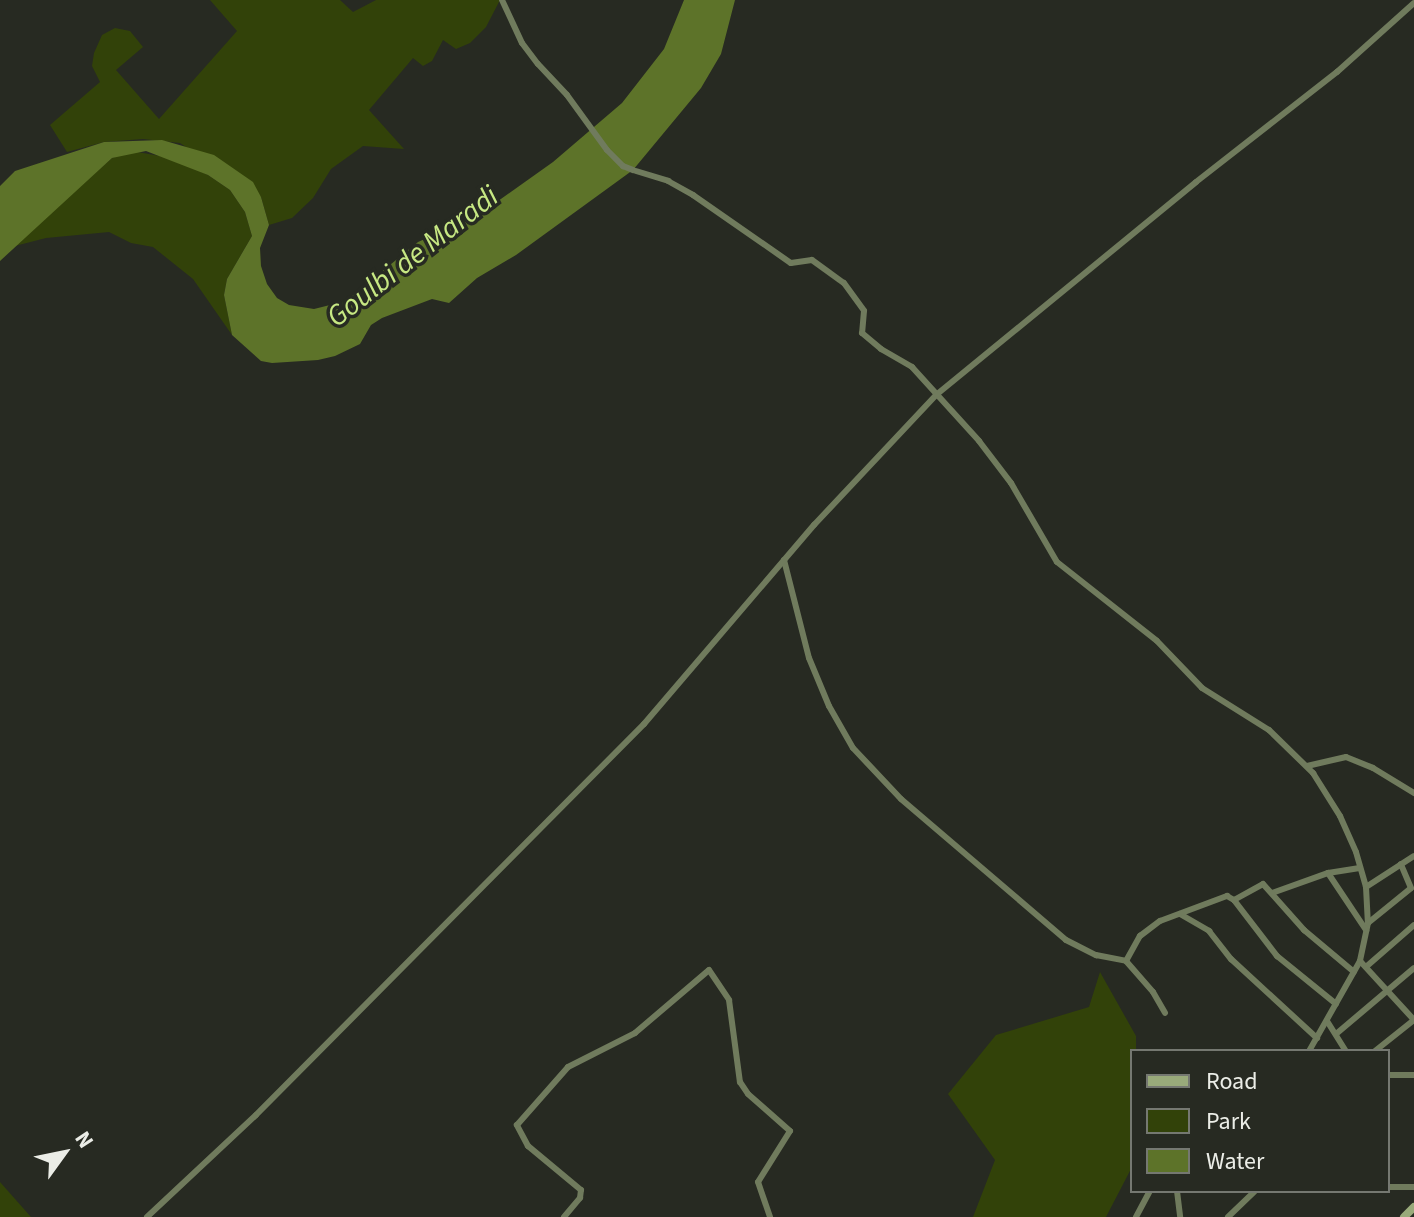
<!DOCTYPE html>
<html>
<head>
<meta charset="utf-8">
<style>
  body { margin:0 }
  #map { position:relative; width:1414px; height:1217px; overflow:hidden; background:#272a22; font-family:"Source Sans 3",sans-serif }
  div>[style] { position:absolute }
  [style*='--x'] { left:calc(var(--x)*1px); top:calc(var(--y)*1px); width:calc(var(--w)*1px); rotate:calc(var(--a)*1deg) }
  .green>* { inset:0; background:#324209 }
  .water>* { inset:0; background:#5d7329 }
  .street>* { height:6px; margin:-3px; padding:0 3px; transform-origin:3px; border-radius:3px; background:#707b5d }
  .secondary>* { height:8px; margin:-4px; padding:0 4px; transform-origin:4px; border-radius:4px; background:#99aa7a }
  span { translate:-50% -50%; white-space:nowrap; text-align:center; line-height:1.15; -webkit-text-stroke:7px #272a22; paint-order:stroke }
  .water-label { font-size:30px; color:#c7e883; font-style:italic }
  .legend { position:absolute; left:1130px; top:1049px; width:260px; height:144px; box-sizing:border-box; background:#272a22; border:2px solid #757871; margin:0; padding:10px 14px; list-style:none; font-size:24px; color:#ebede7 }
  .legend li { display:flex; align-items:center; gap:16px; height:40px }
  .legend b { width:40px; border:2px solid #757871 }
  .north { position:absolute; left:24px; top:1113px; width:80px; height:80px; -webkit-text-stroke:6px #272a22; paint-order:stroke; rotate:57deg; font-size:22px; font-weight:700; line-height:32px; text-align:center; color:#ebede7 }
  .north::after { content:''; display:block; margin:auto; width:28px; height:36px; background:#ebede7; clip-path:polygon(50% 0,100% 100%,50% 72%,0 100%) }
</style>
</head>
<body>
<div id="map">
  <div class="green">
    <i style="clip-path:polygon(210px 0,340px 0,353px 12px,376px 0,500px 0,486px 27px,470px 43px,456px 49px,443px 40px,432px 61px,423px 66px,413px 58px,369px 110px,404px 149px,363px 146px,331px 169px,313px 198px,292px 218px,269px 225px,261px 197px,180px 143px,143px 139px,104px 142px,67px 152px,50px 125px,100px 82px,92px 66px,94px 53px,102px 35px,115px 28px,130px 31px,143px 47px,116px 70px,159px 119px,237px 31px)"></i>
    <i style="clip-path:polygon(132px 151px,171px 158px,208px 175px,230px 190px,245px 212px,252px 236px,227px 279px,224px 295px,232px 335px,193px 279px,153px 247px,131px 243px,109px 232px,46px 238px,11px 247px,112px 158px)"></i>
    <i style="clip-path:polygon(1100px 972px,1136px 1036px,1136px 1051px,1132px 1051px,1132px 1167px,1106px 1217px,973px 1217px,995px 1160px,948px 1094px,996px 1035px,1089px 1007px)"></i>
    <i style="clip-path:polygon(0 1182px,31px 1217px,0 1217px)"></i>
  </div>
  <div class="water">
    <i style="clip-path:polygon(684px 0,735px 0,721px 54px,701px 88px,633px 170px,516px 255px,477px 278px,449px 303px,432px 299px,382px 318px,371px 325px,360px 344px,335px 356px,318px 360px,272px 363px,261px 361px,232px 335px,224px 295px,227px 279px,252px 236px,245px 212px,230px 190px,208px 175px,146px 151px,112px 158px,0 261px,0 186px,15px 171px,104px 142px,162px 140px,214px 155px,253px 182px,261px 197px,269px 225px,260px 248px,261px 266px,267px 284px,277px 298px,289px 305px,314px 309px,346px 301px,418px 242px,477px 216px,553px 162px,622px 103px,664px 49px)"></i>
  </div>
  <div class="street">
    <i style="--x:502;--y:0;--w:47;--a:65.1"></i>
    <i style="--x:522;--y:43;--w:26;--a:53"></i>
    <i style="--x:538;--y:64;--w:42;--a:46.9"></i>
    <i style="--x:567;--y:95;--w:68;--a:54"></i>
    <i style="--x:607;--y:150;--w:23;--a:45"></i>
    <i style="--x:623;--y:166;--w:11;--a:22"></i>
    <i style="--x:636;--y:171;--w:34;--a:17"></i>
    <i style="--x:668;--y:181;--w:29;--a:29"></i>
    <i style="--x:693;--y:195;--w:119;--a:34.8"></i>
    <i style="--x:791;--y:263;--w:21;--a:-8"></i>
    <i style="--x:812;--y:260;--w:39;--a:36"></i>
    <i style="--x:844;--y:283;--w:34;--a:54"></i>
    <i style="--x:864;--y:311;--w:22;--a:95"></i>
    <i style="--x:862;--y:333;--w:25;--a:40"></i>
    <i style="--x:881;--y:349;--w:36;--a:30"></i>
    <i style="--x:912;--y:367;--w:100;--a:47.8"></i>
    <i style="--x:979;--y:441;--w:53;--a:52.7"></i>
    <i style="--x:1011;--y:483;--w:91;--a:59.8"></i>
    <i style="--x:1057;--y:562;--w:127;--a:38.3"></i>
    <i style="--x:1157;--y:641;--w:65;--a:46.2"></i>
    <i style="--x:1202;--y:688;--w:79;--a:32.1"></i>
    <i style="--x:1269;--y:730;--w:62;--a:44.3"></i>
    <i style="--x:1313;--y:773;--w:51;--a:57.9"></i>
    <i style="--x:1340;--y:816;--w:39;--a:66"></i>
    <i style="--x:1356;--y:852;--w:36;--a:74"></i>
    <i style="--x:1366;--y:887;--w:36;--a:87"></i>
    <i style="--x:1368;--y:923;--w:39;--a:102"></i>
    <i style="--x:1360;--y:961;--w:103;--a:119.5"></i>
    <i style="--x:784;--y:560;--w:101;--a:75.7"></i>
    <i style="--x:809;--y:658;--w:52;--a:67.4"></i>
    <i style="--x:829;--y:706;--w:48;--a:60.3"></i>
    <i style="--x:853;--y:748;--w:70;--a:46.7"></i>
    <i style="--x:901;--y:799;--w:217;--a:40.5"></i>
    <i style="--x:1066;--y:940;--w:34;--a:27"></i>
    <i style="--x:1096;--y:955;--w:31;--a:11"></i>
    <i style="--x:1126;--y:961;--w:41;--a:48.9"></i>
    <i style="--x:1153;--y:992;--w:24;--a:60"></i>
    <i style="--x:1307;--y:766;--w:40;--a:-13"></i>
    <i style="--x:1346;--y:757;--w:29;--a:22"></i>
    <i style="--x:1373;--y:768;--w:48;--a:31.4"></i>
    <i style="--x:1328;--y:873;--w:32;--a:-9"></i>
    <i style="--x:1366;--y:887;--w:57;--a:-32.9"></i>
    <i style="--x:1272;--y:893;--w:59;--a:-19.7"></i>
    <i style="--x:1328;--y:873;--w:69;--a:56.3"></i>
    <i style="--x:1234;--y:900;--w:71;--a:52.5"></i>
    <i style="--x:1277;--y:956;--w:76;--a:39.1"></i>
    <i style="--x:1180;--y:914;--w:34;--a:30"></i>
    <i style="--x:1209;--y:931;--w:36;--a:52"></i>
    <i style="--x:1231;--y:959;--w:117;--a:42.6"></i>
    <i style="--x:1368;--y:923;--w:55;--a:-39.1"></i>
    <i style="--x:1411;--y:888;--w:26;--a:-113"></i>
    <i style="--x:1126;--y:961;--w:29;--a:-61"></i>
    <i style="--x:1140;--y:936;--w:25;--a:-37"></i>
    <i style="--x:1160;--y:921;--w:72;--a:-20.5"></i>
    <i style="--x:1227;--y:896;--w:8;--a:30"></i>
    <i style="--x:1234;--y:900;--w:33;--a:-29"></i>
    <i style="--x:1263;--y:884;--w:62;--a:48.3"></i>
    <i style="--x:1304;--y:930;--w:65;--a:40"></i>
    <i style="--x:1360;--y:961;--w:80;--a:47.5"></i>
    <i style="--x:1367;--y:966;--w:62;--a:-41.1"></i>
    <i style="--x:1327;--y:1021;--w:36;--a:58"></i>
    <i style="--x:1336;--y:1034;--w:102;--a:-40.2"></i>
    <i style="--x:1375;--y:1051;--w:50;--a:-38.5"></i>
    <i style="--x:1388;--y:1075;--w:26;--a:0"></i>
    <i style="--x:1388;--y:1187;--w:26;--a:0"></i>
    <i style="--x:1177;--y:1191;--w:26;--a:83"></i>
    <i style="--x:147;--y:1217;--w:149;--a:-43.1"></i>
    <i style="--x:256;--y:1115;--w:551;--a:-45.22"></i>
    <i style="--x:644;--y:724;--w:262;--a:-49.5"></i>
    <i style="--x:814;--y:525;--w:178;--a:-46.8"></i>
    <i style="--x:936;--y:395;--w:336;--a:-39.3"></i>
    <i style="--x:1196;--y:182;--w:179;--a:-38"></i>
    <i style="--x:1337;--y:72;--w:103;--a:-41.9"></i>
    <i style="--x:564;--y:1217;--w:25;--a:-50"></i>
    <i style="--x:580;--y:1198;--w:8;--a:-83"></i>
    <i style="--x:581;--y:1190;--w:69;--a:-140.3"></i>
    <i style="--x:528;--y:1146;--w:24;--a:-118"></i>
    <i style="--x:517;--y:1125;--w:77;--a:-48.7"></i>
    <i style="--x:568;--y:1067;--w:75;--a:-26.9"></i>
    <i style="--x:635;--y:1033;--w:97;--a:-40.4"></i>
    <i style="--x:709;--y:970;--w:36;--a:56"></i>
    <i style="--x:729;--y:1000;--w:83;--a:82.4"></i>
    <i style="--x:740;--y:1082;--w:14;--a:56"></i>
    <i style="--x:748;--y:1094;--w:56;--a:41.4"></i>
    <i style="--x:790;--y:1131;--w:60;--a:122.1"></i>
    <i style="--x:758;--y:1182;--w:37;--a:71"></i>
    <i style="--x:1136;--y:1217;--w:30;--a:-62"></i>
    <i style="--x:1228;--y:1217;--w:37;--a:-44"></i>
  </div>
  <div class="secondary">
    <i style="--x:1404;--y:1217;--w:14;--a:-45"></i>
  </div>
  <div class="water-label">
    <span style="left:413px;top:257px;rotate:-38deg">Goulbi de Maradi</span>
  </div>
  <ul class="legend">
  <li><b style="height:10px;background:#99aa7a"></b>Road</li>
  <li><b style="height:22px;background:#324209"></b>Park</li>
  <li><b style="height:22px;background:#5d7329"></b>Water</li>
  </ul>
  <div class="north">N</div>
</div>
</body>
</html>
